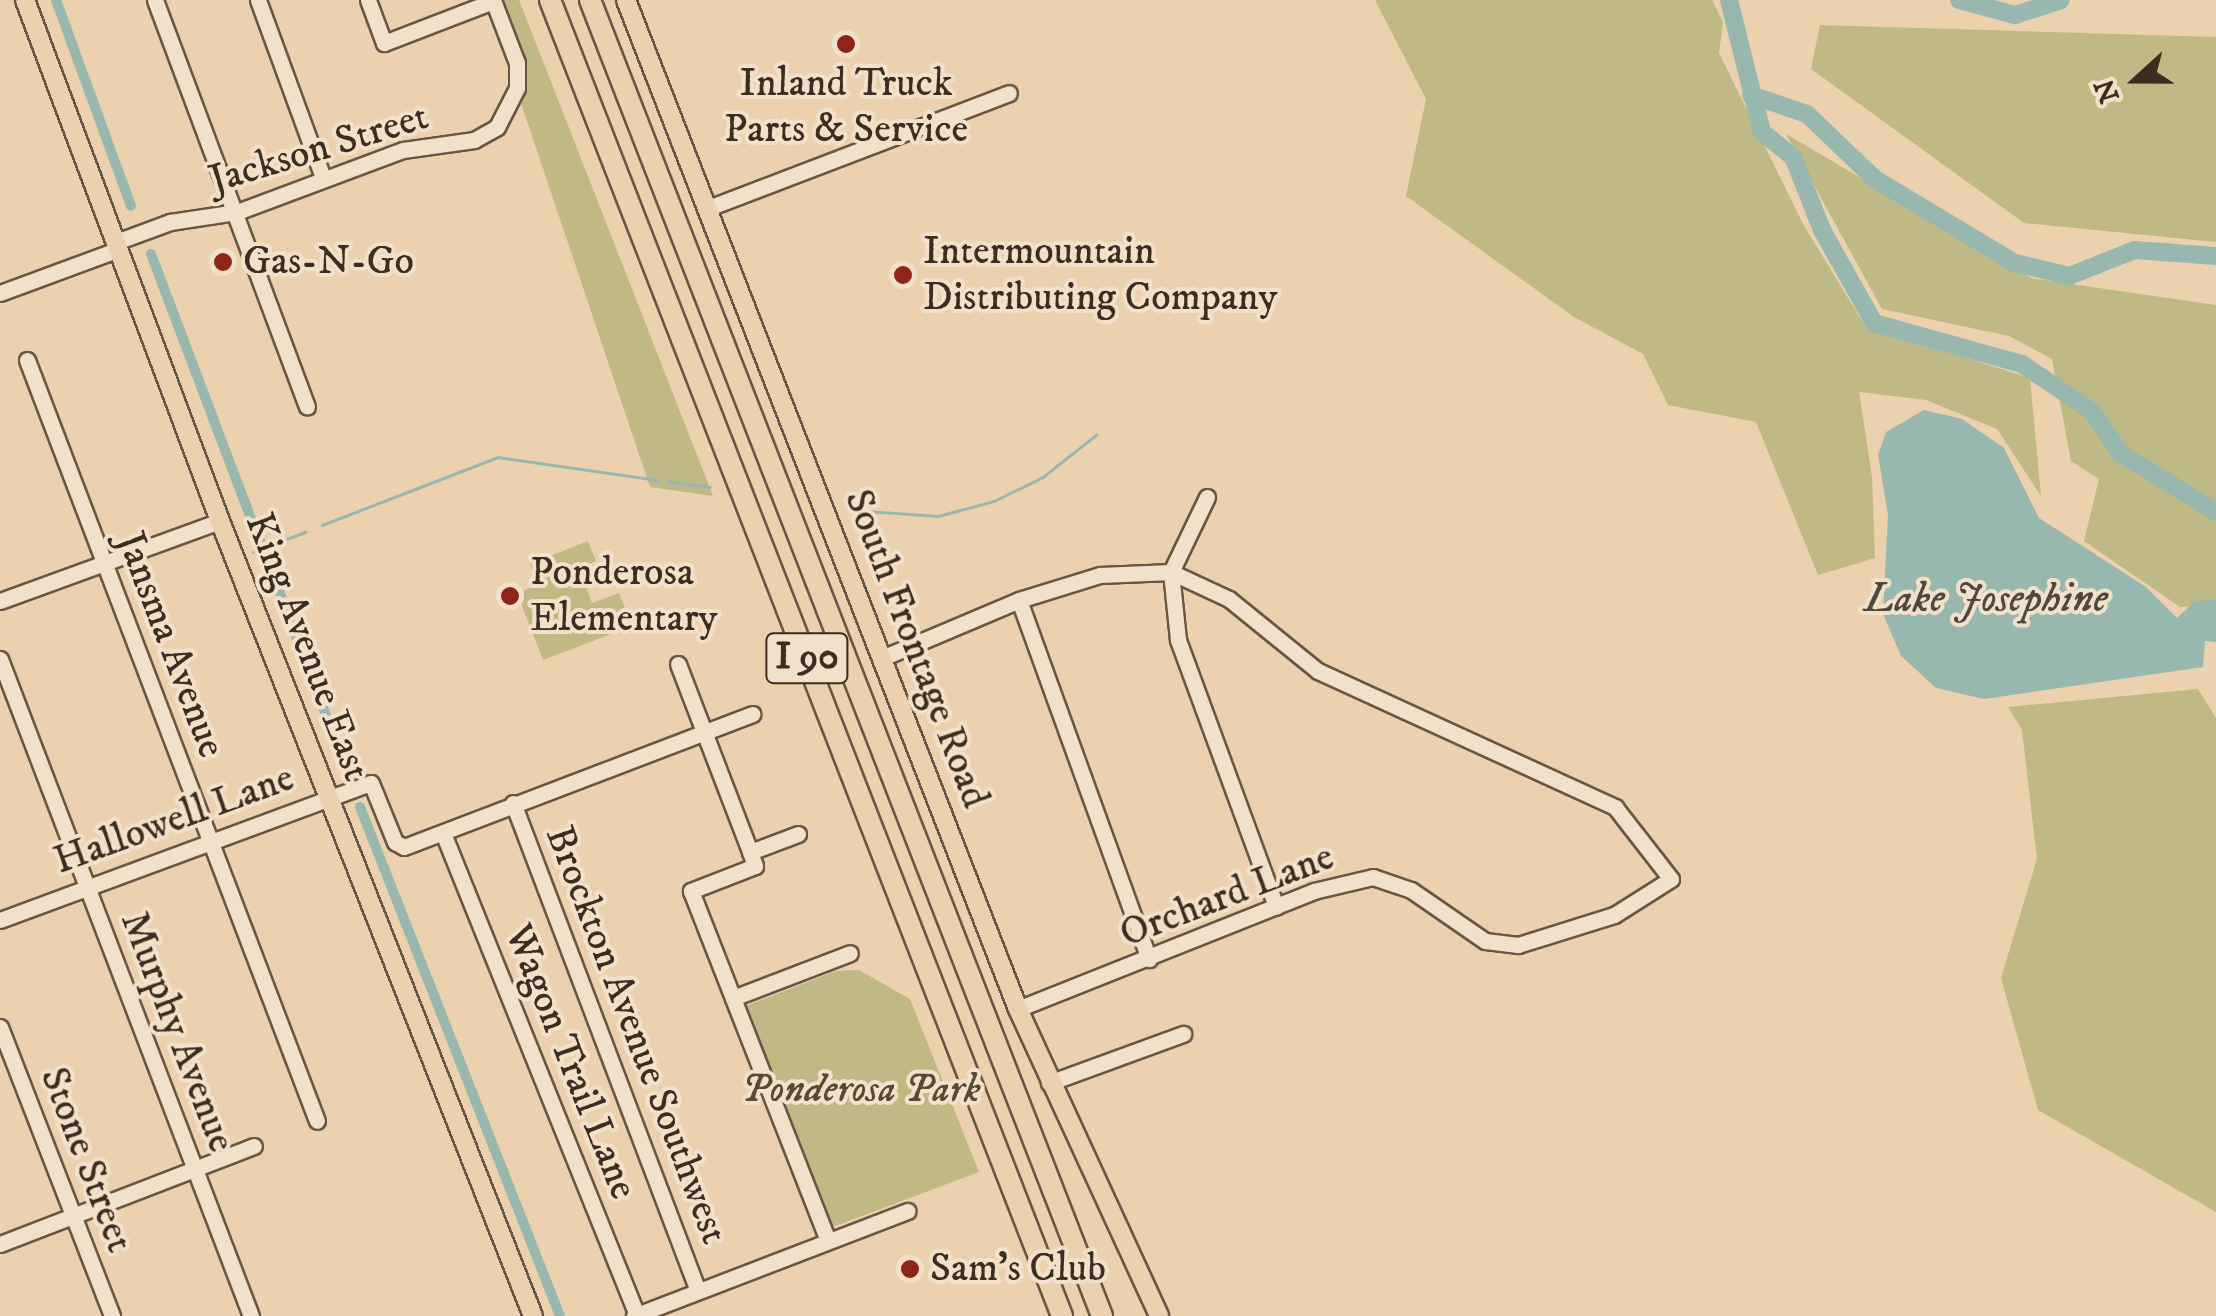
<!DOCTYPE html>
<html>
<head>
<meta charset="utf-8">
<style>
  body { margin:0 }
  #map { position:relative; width:2216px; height:1316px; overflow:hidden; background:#ebd1ae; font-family:"IM FELL DW Pica",serif }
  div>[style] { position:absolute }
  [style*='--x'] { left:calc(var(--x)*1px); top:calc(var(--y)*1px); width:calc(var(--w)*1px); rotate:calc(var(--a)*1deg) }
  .green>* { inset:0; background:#bfb985 }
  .water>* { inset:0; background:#98b7af }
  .stream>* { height:2.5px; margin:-1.25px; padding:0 1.25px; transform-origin:1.25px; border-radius:1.25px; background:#98b7af }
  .canal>* { height:10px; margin:-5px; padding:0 5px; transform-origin:5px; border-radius:5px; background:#98b7af }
  .river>* { height:18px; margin:-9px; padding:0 9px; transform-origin:9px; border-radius:9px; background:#98b7af }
  .roads { filter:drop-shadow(2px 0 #685644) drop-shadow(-2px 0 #685644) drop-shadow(0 2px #685644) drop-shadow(0 -2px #685644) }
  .minor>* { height:15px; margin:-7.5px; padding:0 7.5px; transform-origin:7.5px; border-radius:7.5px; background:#f2e1ca }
  .major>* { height:18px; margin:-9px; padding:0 9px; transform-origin:9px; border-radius:9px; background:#ebd1ae }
  .highway>* { height:20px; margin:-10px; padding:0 10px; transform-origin:10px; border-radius:10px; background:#ebd1ae }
  .dots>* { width:28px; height:28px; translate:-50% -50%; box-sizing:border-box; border:5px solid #f2e1ca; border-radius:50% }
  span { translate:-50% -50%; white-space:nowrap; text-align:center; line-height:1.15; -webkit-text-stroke:8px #f2e1ca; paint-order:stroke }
  .shield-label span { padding:2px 8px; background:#f2e1ca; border:2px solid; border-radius:8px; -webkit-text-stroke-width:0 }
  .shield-label { font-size:38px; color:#3d2d20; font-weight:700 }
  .poi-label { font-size:40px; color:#3d2d20 }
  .left { translate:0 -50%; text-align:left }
  .street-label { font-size:40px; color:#3d2d20 }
  .park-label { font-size:40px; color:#574934; font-style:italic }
  .water-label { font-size:42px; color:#4f493d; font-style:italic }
  .north { position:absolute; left:2086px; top:30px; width:100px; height:100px; -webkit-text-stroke:8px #f2e1ca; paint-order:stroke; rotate:249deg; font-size:28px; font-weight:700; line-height:40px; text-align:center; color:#3d2d20 }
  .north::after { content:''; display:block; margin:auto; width:35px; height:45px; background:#3d2d20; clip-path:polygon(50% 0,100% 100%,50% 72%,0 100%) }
</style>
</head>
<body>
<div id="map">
  <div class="green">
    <i style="clip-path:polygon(495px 0,519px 0,713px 496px,650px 487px,522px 106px)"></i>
    <i style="clip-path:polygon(1375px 0,1712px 0,1723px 22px,1719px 53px,1803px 224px,1865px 326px,2030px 378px,2041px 496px,1997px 429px,1926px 400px,1859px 392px,1872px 477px,1875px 558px,1818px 575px,1756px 422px,1668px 405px,1643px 354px,1574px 317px,1406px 196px,1426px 99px)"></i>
    <i style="clip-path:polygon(1820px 25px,2216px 37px,2216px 242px,2024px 223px,1811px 69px)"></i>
    <i style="clip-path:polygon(1786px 134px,2031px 278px,2216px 305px,2216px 605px,2180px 607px,2084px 541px,2099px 479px,2071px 461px,2052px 359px,2009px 336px,1882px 309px)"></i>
    <i style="clip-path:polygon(588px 541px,596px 561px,579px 568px,592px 603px,619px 593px,632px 626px,543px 660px,517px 593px,538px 585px,530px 564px)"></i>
    <i style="clip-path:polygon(2198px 689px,2216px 718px,2216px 1212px,2038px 1110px,2001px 978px,2037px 859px,2022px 730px,2008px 707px)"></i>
    <i style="clip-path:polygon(859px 970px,910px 999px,979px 1172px,830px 1228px,743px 1007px,836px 971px)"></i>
  </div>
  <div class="water">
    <i style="clip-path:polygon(1924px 410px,1962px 419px,2004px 448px,2039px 518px,2146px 587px,2177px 618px,2194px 602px,2216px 599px,2216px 642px,2205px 641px,2203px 667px,1984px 699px,1936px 688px,1901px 656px,1883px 614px,1888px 515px,1878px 455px,1886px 432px)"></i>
  </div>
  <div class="stream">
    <i style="--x:667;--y:481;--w:43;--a:7.9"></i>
    <i style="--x:852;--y:510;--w:86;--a:4"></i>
    <i style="--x:938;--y:516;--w:58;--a:-15"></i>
    <i style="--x:994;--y:501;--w:55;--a:-26.1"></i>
    <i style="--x:1043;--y:477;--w:68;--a:-38.4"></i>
    <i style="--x:322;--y:525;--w:189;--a:-21.1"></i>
    <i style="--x:498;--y:457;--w:161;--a:8.2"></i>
    <i style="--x:253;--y:552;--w:56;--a:-21"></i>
  </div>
  <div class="canal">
    <i style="--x:56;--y:0;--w:219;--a:70"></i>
    <i style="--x:151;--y:254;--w:289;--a:69.3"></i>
    <i style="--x:259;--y:538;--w:258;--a:69.3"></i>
    <i style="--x:360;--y:807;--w:547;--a:68.55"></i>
  </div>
  <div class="river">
    <i style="--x:1729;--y:0;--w:136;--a:76"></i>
    <i style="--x:1762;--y:132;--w:40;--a:39"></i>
    <i style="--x:1793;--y:157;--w:79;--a:68.3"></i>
    <i style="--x:1822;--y:230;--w:107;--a:60.8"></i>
    <i style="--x:1874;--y:323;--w:154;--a:15.5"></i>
    <i style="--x:2022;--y:364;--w:84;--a:33.9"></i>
    <i style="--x:2092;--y:411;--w:50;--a:56.3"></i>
    <i style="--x:2120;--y:453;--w:113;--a:31.6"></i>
    <i style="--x:1959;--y:0;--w:58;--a:15"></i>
    <i style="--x:2015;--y:15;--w:48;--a:-18.1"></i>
    <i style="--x:1751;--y:95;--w:59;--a:18.7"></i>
    <i style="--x:1807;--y:114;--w:94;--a:43.7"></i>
    <i style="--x:1875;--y:179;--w:163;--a:31"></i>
    <i style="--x:2015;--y:263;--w:56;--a:13.5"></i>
    <i style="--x:2069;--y:276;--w:71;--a:-21.5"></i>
    <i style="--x:2135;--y:250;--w:81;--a:4.2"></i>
  </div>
  <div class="roads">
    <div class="minor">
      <i style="--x:155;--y:0;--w:434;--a:69.5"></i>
      <i style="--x:258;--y:0;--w:189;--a:69.9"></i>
      <i style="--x:368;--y:0;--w:46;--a:69.6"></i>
      <i style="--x:384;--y:43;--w:117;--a:-21.1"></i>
      <i style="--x:708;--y:208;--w:322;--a:-20.9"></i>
      <i style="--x:116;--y:242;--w:58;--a:-20.3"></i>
      <i style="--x:170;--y:222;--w:68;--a:-8.5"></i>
      <i style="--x:237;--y:212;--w:177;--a:-20.5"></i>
      <i style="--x:403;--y:150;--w:72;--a:-8"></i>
      <i style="--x:474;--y:140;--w:26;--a:-29"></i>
      <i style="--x:497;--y:127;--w:44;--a:-62.9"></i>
      <i style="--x:517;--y:88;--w:25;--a:-90"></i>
      <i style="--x:517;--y:63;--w:67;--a:-110.9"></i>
      <i style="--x:0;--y:293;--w:127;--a:-20.3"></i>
      <i style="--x:27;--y:360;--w:814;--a:69.14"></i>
      <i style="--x:1207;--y:497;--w:83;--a:115.6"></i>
      <i style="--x:1171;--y:572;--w:68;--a:84.1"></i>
      <i style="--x:1178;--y:640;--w:284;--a:69.8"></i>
      <i style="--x:1019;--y:600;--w:382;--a:70.1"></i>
      <i style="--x:0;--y:601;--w:234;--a:-20"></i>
      <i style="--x:882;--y:658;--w:149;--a:-22.9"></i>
      <i style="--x:1019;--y:600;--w:85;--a:-17.2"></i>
      <i style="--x:1100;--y:575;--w:71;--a:-2.4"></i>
      <i style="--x:1171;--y:572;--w:64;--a:25"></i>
      <i style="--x:1229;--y:599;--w:114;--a:39"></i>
      <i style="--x:1318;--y:671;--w:327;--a:24.6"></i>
      <i style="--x:1615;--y:807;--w:91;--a:52.1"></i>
      <i style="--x:1671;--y:879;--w:67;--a:147.7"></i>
      <i style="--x:1614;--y:915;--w:101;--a:162.6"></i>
      <i style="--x:1518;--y:945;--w:33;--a:-173"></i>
      <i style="--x:1485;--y:941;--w:90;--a:-145.4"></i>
      <i style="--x:1411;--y:890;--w:40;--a:-161.1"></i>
      <i style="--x:1373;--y:877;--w:61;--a:166.7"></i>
      <i style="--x:1314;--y:891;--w:319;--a:158.3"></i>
      <i style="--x:0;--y:659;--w:703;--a:69.09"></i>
      <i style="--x:678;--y:664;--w:201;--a:69"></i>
      <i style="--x:513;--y:803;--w:522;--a:69.24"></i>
      <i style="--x:443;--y:833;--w:520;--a:68.08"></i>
      <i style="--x:798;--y:834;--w:51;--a:159.4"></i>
      <i style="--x:750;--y:852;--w:15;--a:70"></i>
      <i style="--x:755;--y:866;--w:69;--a:158.7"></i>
      <i style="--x:691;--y:891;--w:375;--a:68.6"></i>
      <i style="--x:0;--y:920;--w:395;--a:-20.3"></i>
      <i style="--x:371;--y:783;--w:64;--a:67.9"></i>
      <i style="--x:395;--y:842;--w:10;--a:29"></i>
      <i style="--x:404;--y:847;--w:373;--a:-20.9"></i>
      <i style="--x:733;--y:998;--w:125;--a:-21"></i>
      <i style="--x:0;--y:1027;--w:310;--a:68.8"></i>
      <i style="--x:1049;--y:1083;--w:143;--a:-20.1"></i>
      <i style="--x:0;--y:1244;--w:272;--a:-21.1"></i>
      <i style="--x:634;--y:1316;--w:293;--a:-21"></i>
    </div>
    <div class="major">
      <i style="--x:25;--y:0;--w:556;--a:69.48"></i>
      <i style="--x:220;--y:521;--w:854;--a:68.51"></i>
      <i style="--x:626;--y:0;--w:1082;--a:68.77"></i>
      <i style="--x:1018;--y:1009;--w:338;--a:65.3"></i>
    </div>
    <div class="highway">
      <i style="--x:550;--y:0;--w:1412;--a:68.74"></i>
      <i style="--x:590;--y:0;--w:1412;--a:68.74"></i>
    </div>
  </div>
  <div class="dots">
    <i style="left:846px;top:44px;background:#8f2418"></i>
    <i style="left:223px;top:262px;background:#8f2418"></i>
    <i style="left:903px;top:275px;background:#8f2418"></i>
    <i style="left:510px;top:596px;background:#8f2418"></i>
    <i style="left:910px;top:1269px;background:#8f2418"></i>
  </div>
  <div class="shield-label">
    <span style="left:807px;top:658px">I 90</span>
  </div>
  <div class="poi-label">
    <span style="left:846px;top:107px">Inland Truck<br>Parts &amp; Service</span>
    <span class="left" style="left:923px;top:275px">Intermountain<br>Distributing Company</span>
    <span class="left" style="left:243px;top:262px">Gas-N-Go</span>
    <span class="left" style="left:530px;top:596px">Ponderosa<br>Elementary</span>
    <span class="left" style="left:930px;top:1269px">Sam's Club</span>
  </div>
  <div class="street-label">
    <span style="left:319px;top:149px;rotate:-17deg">Jackson Street</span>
    <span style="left:170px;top:645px;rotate:69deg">Jansma Avenue</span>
    <span style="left:307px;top:647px;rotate:69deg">King Avenue East</span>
    <span style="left:916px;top:649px;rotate:69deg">South Frontage Road</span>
    <span style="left:174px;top:820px;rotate:-20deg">Hallowell Lane</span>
    <span style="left:1227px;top:896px;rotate:-21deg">Orchard Lane</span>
    <span style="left:177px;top:1032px;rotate:69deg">Murphy Avenue</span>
    <span style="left:636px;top:1035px;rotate:69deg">Brockton Avenue Southwest</span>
    <span style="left:570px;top:1062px;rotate:68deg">Wagon Trail Lane</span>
    <span style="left:86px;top:1160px;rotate:69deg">Stone Street</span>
  </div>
  <div class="park-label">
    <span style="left:861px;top:1090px">Ponderosa Park</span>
  </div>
  <div class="water-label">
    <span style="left:1986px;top:599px">Lake Josephine</span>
  </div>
  <div class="north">N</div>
</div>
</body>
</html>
